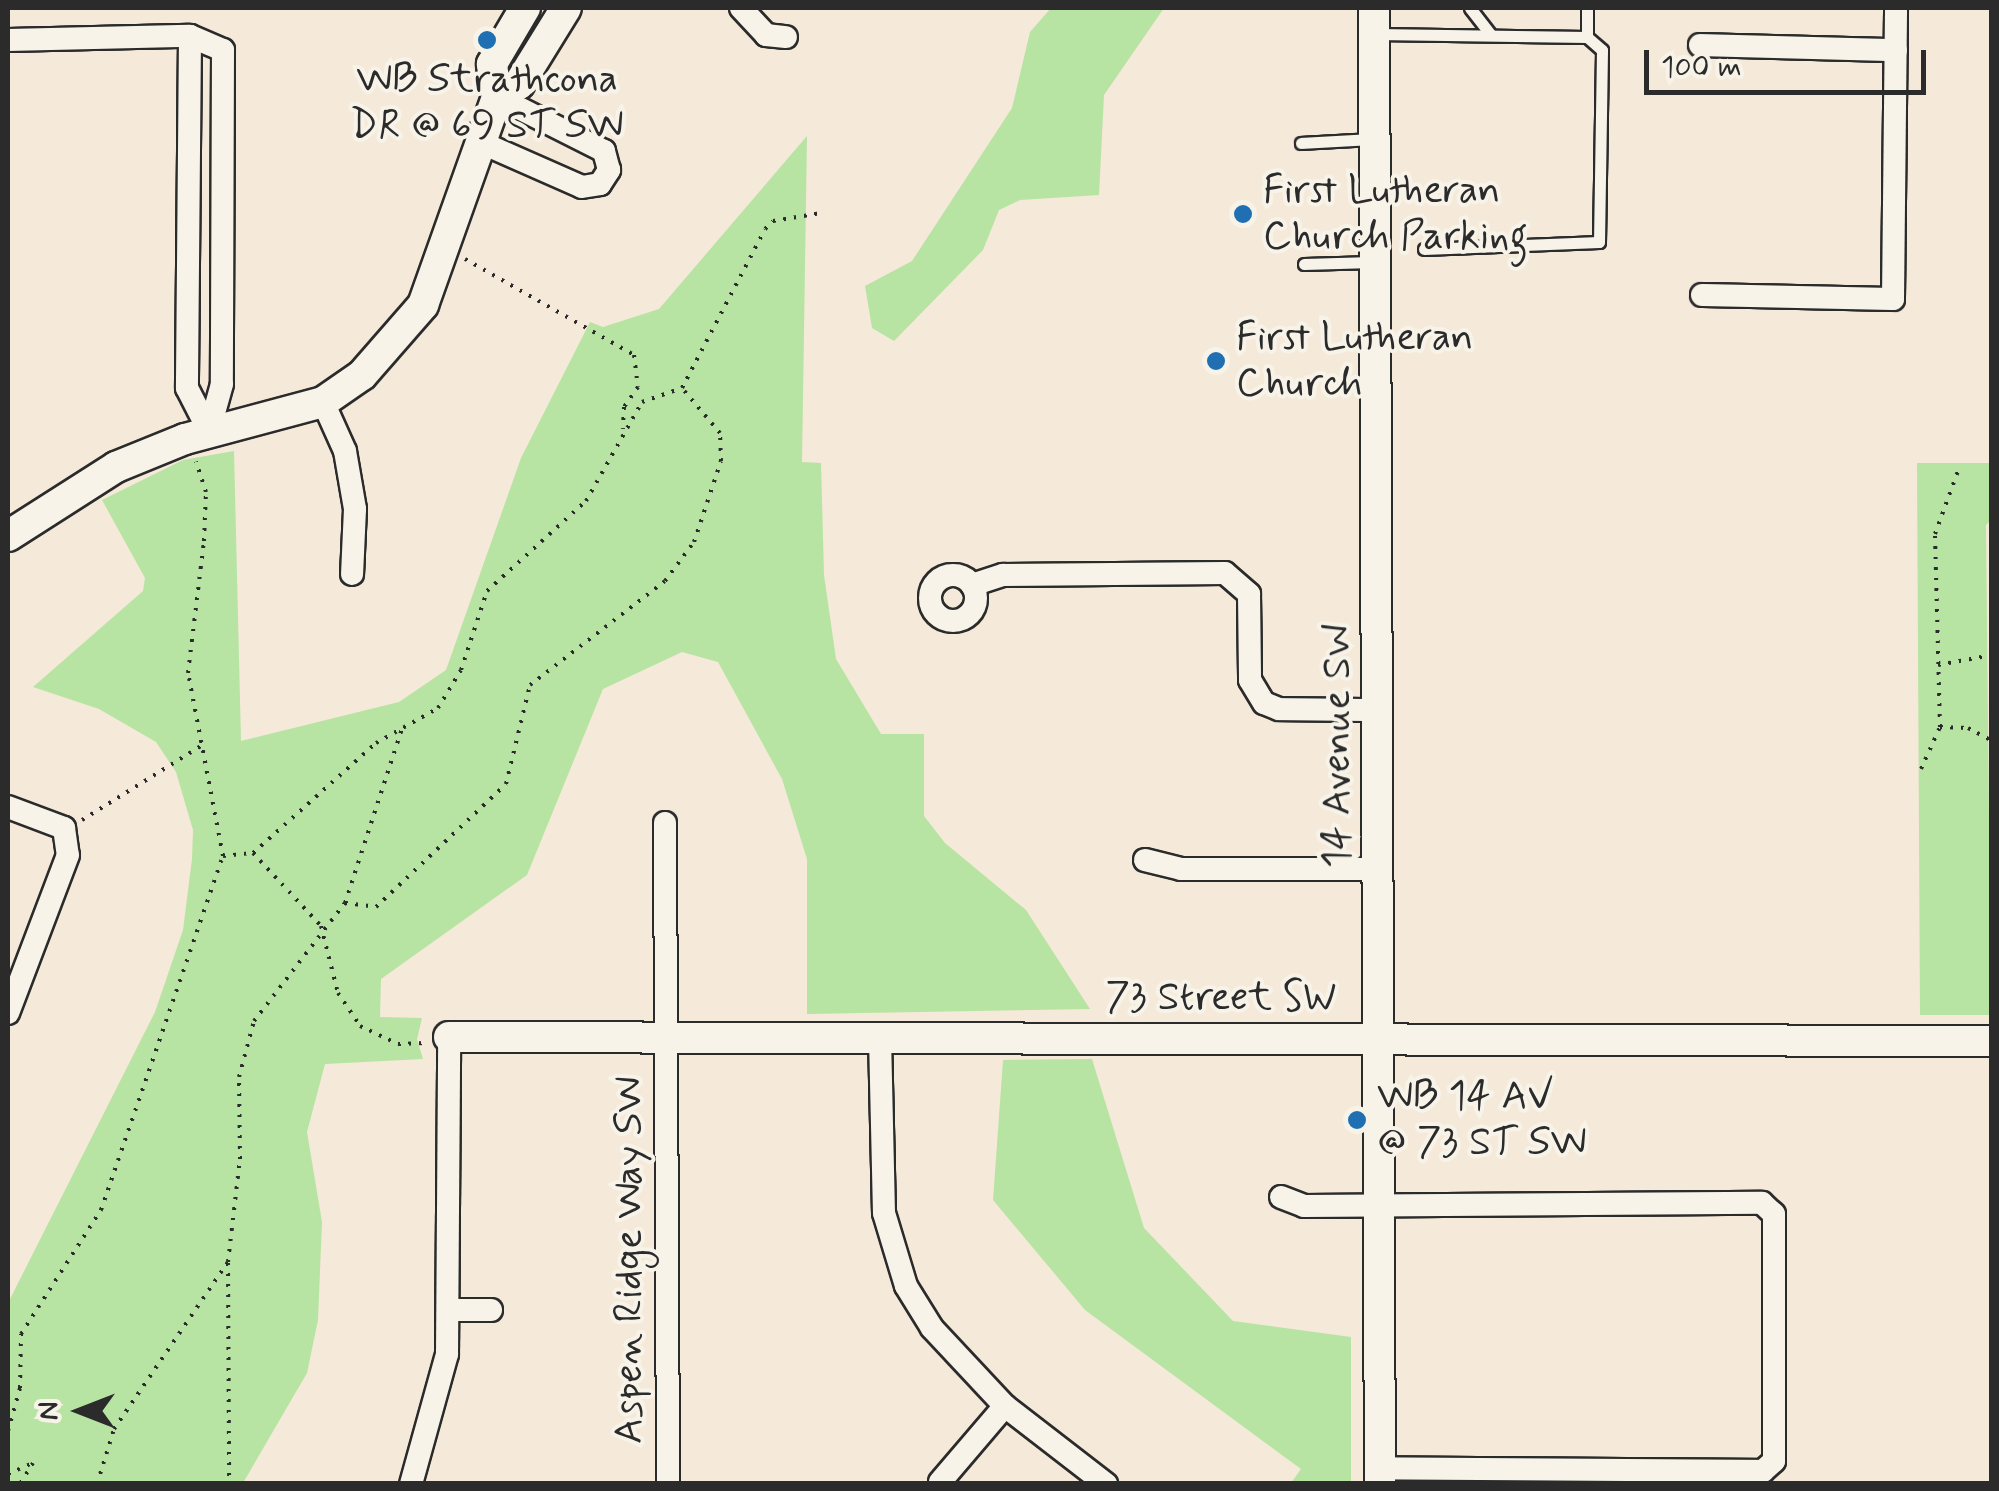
<!DOCTYPE html>
<html>
<head>
<meta charset="utf-8">
<style>
  body { margin:0 }
  #map { position:relative; width:1999px; height:1491px; overflow:hidden; background:#f5e9d9; font-family:Mynerve,sans-serif }
  div>[style] { position:absolute }
  [style*='--x'] { left:calc(var(--x)*1px); top:calc(var(--y)*1px); width:calc(var(--w)*1px); rotate:calc(var(--a)*1deg) }
  .green>* { inset:0; background:#b7e4a2 }
  .path>* { height:4px; margin-top:-2px; transform-origin:0; background:repeating-linear-gradient(90deg,#2b2b2b 0 2.5px,transparent 0 10.5px) }
  .roads { filter:drop-shadow(2px 0 #2b2b2b) drop-shadow(-2px 0 #2b2b2b) drop-shadow(0 2px #2b2b2b) drop-shadow(0 -2px #2b2b2b) }
  .lane>* { height:11px; margin:-5.5px; padding:0 5.5px; transform-origin:5.5px; border-radius:5.5px; background:#f7f3e8 }
  .street>* { height:22px; margin:-11px; padding:0 11px; transform-origin:11px; border-radius:11px; background:#f7f3e8 }
  .street>.ring { margin:-11px; padding:0; box-sizing:content-box; background:none; border:22px solid #f7f3e8; border-radius:50% }
  .secondary>* { height:30px; margin:-15px; padding:0 15px; transform-origin:15px; border-radius:15px; background:#f7f3e8 }
  .dots>* { width:28px; height:28px; translate:-50% -50%; box-sizing:border-box; border:5px solid #f7f3e8; border-radius:50% }
  span { translate:-50% -50%; white-space:nowrap; text-align:center; line-height:1.15; -webkit-text-stroke:8px #f7f3e8; paint-order:stroke }
  .poi-label { font-size:40px; color:#2b2b2b }
  .left { translate:0 -50%; text-align:left }
  .street-label { font-size:40px; color:#2b2b2b }
  .frame { position:absolute; inset:0; border:10px solid #2b2b2b; pointer-events:none }
  .north { position:absolute; left:30px; top:1361px; width:100px; height:100px; -webkit-text-stroke:8px #f7f3e8; paint-order:stroke; rotate:270deg; font-size:28px; font-weight:700; line-height:40px; text-align:center; color:#2b2b2b }
  .north::after { content:''; display:block; margin:auto; width:35px; height:45px; background:#2b2b2b; clip-path:polygon(50% 0,100% 100%,50% 72%,0 100%) }
  .scale { position:absolute; left:1644px; top:50px; width:282px; height:45px; box-sizing:border-box; border:5px solid #2b2b2b; border-top:0; padding-left:12px; font-size:30px; line-height:35px; white-space:nowrap; color:#2b2b2b; -webkit-text-stroke:8px #f7f3e8; paint-order:stroke }
</style>
</head>
<body>
<div id="map">
  <div class="green">
    <i style="clip-path:polygon(1051px 8px,1164px 8px,1104px 95px,1099px 195px,1020px 200px,999px 210px,983px 250px,894px 341px,872px 328px,865px 286px,912px 261px,1012px 108px,1030px 32px)"></i>
    <i style="clip-path:polygon(807px 136px,802px 462px,821px 463px,824px 575px,836px 659px,881px 734px,924px 734px,924px 816px,945px 843px,1026px 910px,1090px 1009px,807px 1014px,807px 859px,782px 779px,718px 662px,682px 652px,603px 689px,527px 875px,381px 979px,380px 1017px,422px 1018px,417px 1039px,423px 1059px,325px 1064px,307px 1132px,322px 1222px,318px 1320px,307px 1373px,243px 1483px,8px 1483px,8px 1303px,155px 1012px,183px 930px,192px 859px,193px 830px,176px 772px,156px 742px,99px 709px,33px 687px,143px 591px,145px 578px,102px 500px,183px 460px,234px 451px,241px 741px,399px 702px,446px 670px,521px 458px,590px 322px,603px 327px,659px 309px)"></i>
    <i style="clip-path:polygon(1917px 463px,1991px 463px,1991px 520px,1986px 525px,1991px 1015px,1920px 1015px)"></i>
    <i style="clip-path:polygon(1092px 1059px,1144px 1228px,1233px 1321px,1351px 1337px,1351px 1483px,1291px 1483px,1301px 1469px,1085px 1310px,993px 1200px,1003px 1060px)"></i>
  </div>
  <div class="path">
    <i style="--x:465;--y:259;--w:194;--a:29.6"></i>
    <i style="--x:634;--y:355;--w:32;--a:83"></i>
    <i style="--x:638;--y:387;--w:24;--a:125"></i>
    <i style="--x:624;--y:407;--w:22;--a:93"></i>
    <i style="--x:1938;--y:665;--w:55;--a:-10.5"></i>
    <i style="--x:1940;--y:727;--w:28;--a:2"></i>
    <i style="--x:1968;--y:728;--w:27;--a:28"></i>
    <i style="--x:1921;--y:769;--w:46;--a:-65.7"></i>
    <i style="--x:1940;--y:727;--w:193;--a:-91.5"></i>
    <i style="--x:1935;--y:534;--w:70;--a:-70"></i>
    <i style="--x:82;--y:820;--w:140;--a:-31.9"></i>
    <i style="--x:253;--y:853;--w:100;--a:47"></i>
    <i style="--x:321;--y:926;--w:69;--a:75.8"></i>
    <i style="--x:338;--y:993;--w:40;--a:56"></i>
    <i style="--x:360;--y:1026;--w:42;--a:25.3"></i>
    <i style="--x:398;--y:1044;--w:28;--a:-2"></i>
    <i style="--x:223;--y:856;--w:30;--a:-6"></i>
    <i style="--x:253;--y:853;--w:165;--a:-41.8"></i>
    <i style="--x:376;--y:743;--w:71;--a:-29.4"></i>
    <i style="--x:438;--y:708;--w:44;--a:-58.8"></i>
    <i style="--x:461;--y:670;--w:83;--a:-71.8"></i>
    <i style="--x:487;--y:591;--w:134;--a:-42.3"></i>
    <i style="--x:586;--y:501;--w:114;--a:-60.5"></i>
    <i style="--x:642;--y:402;--w:42;--a:-19.3"></i>
    <i style="--x:682;--y:388;--w:179;--a:-62.4"></i>
    <i style="--x:765;--y:229;--w:11;--a:-45"></i>
    <i style="--x:773;--y:221;--w:49;--a:-9.5"></i>
    <i style="--x:345;--y:903;--w:183;--a:-71.9"></i>
    <i style="--x:228;--y:1263;--w:221;--a:89.7"></i>
    <i style="--x:8;--y:1431;--w:45;--a:-74.4"></i>
    <i style="--x:20;--y:1388;--w:54;--a:-88.9"></i>
    <i style="--x:21;--y:1334;--w:148;--a:-57.2"></i>
    <i style="--x:101;--y:1210;--w:374;--a:-71"></i>
    <i style="--x:223;--y:856;--w:186;--a:-100.8"></i>
    <i style="--x:188;--y:673;--w:133;--a:-83.1"></i>
    <i style="--x:204;--y:541;--w:49;--a:-87.7"></i>
    <i style="--x:206;--y:492;--w:32;--a:-108"></i>
    <i style="--x:8;--y:1474;--w:27;--a:-24"></i>
    <i style="--x:33;--y:1463;--w:25;--a:122"></i>
    <i style="--x:97;--y:1484;--w:58;--a:-72.8"></i>
    <i style="--x:114;--y:1429;--w:202;--a:-55.7"></i>
    <i style="--x:228;--y:1262;--w:104;--a:-83.4"></i>
    <i style="--x:240;--y:1159;--w:82;--a:-90.7"></i>
    <i style="--x:239;--y:1077;--w:58;--a:-75"></i>
    <i style="--x:254;--y:1021;--w:149;--a:-52.4"></i>
    <i style="--x:345;--y:903;--w:31;--a:7"></i>
    <i style="--x:376;--y:907;--w:179;--a:-43.4"></i>
    <i style="--x:506;--y:784;--w:102;--a:-76.4"></i>
    <i style="--x:530;--y:685;--w:170;--a:-37.6"></i>
    <i style="--x:665;--y:581;--w:49;--a:-53.4"></i>
    <i style="--x:694;--y:542;--w:85;--a:-71.6"></i>
    <i style="--x:721;--y:461;--w:28;--a:-92"></i>
    <i style="--x:720;--y:433;--w:59;--a:-130.2"></i>
  </div>
  <div class="roads">
    <div class="lane">
      <i style="--x:1470;--y:8;--w:34;--a:52"></i>
      <i style="--x:1375;--y:34;--w:212;--a:0.8"></i>
      <i style="--x:1587;--y:37;--w:29;--a:-90"></i>
      <i style="--x:1301;--y:143;--w:70;--a:-3.3"></i>
      <i style="--x:1424;--y:249;--w:175;--a:-2.3"></i>
      <i style="--x:1599;--y:242;--w:192;--a:-89.1"></i>
      <i style="--x:1602;--y:50;--w:20;--a:-139"></i>
      <i style="--x:1304;--y:264;--w:68;--a:-1.7"></i>
    </div>
    <div class="street">
      <i style="--x:741;--y:8;--w:37;--a:47"></i>
      <i style="--x:766;--y:35;--w:20;--a:6"></i>
      <i style="--x:190;--y:36;--w:352;--a:90.5"></i>
      <i style="--x:187;--y:388;--w:48;--a:62.9"></i>
      <i style="--x:8;--y:40;--w:182;--a:-1.3"></i>
      <i style="--x:190;--y:36;--w:36;--a:23"></i>
      <i style="--x:223;--y:50;--w:334;--a:90.2"></i>
      <i style="--x:222;--y:384;--w:49;--a:105.5"></i>
      <i style="--x:1700;--y:45;--w:196;--a:1.5"></i>
      <i style="--x:480;--y:142;--w:111;--a:23.8"></i>
      <i style="--x:582;--y:187;--w:18;--a:-9"></i>
      <i style="--x:600;--y:184;--w:17;--a:-57"></i>
      <i style="--x:609;--y:170;--w:20;--a:-105"></i>
      <i style="--x:604;--y:151;--w:120;--a:-153.2"></i>
      <i style="--x:1702;--y:295;--w:191;--a:1.2"></i>
      <i style="--x:1893;--y:299;--w:291;--a:-89.4"></i>
      <i style="--x:323;--y:402;--w:54;--a:65.8"></i>
      <i style="--x:345;--y:451;--w:59;--a:80.2"></i>
      <i style="--x:355;--y:509;--w:65;--a:92.6"></i>
      <i class="ring" style="left:930px;top:575px;width:24px;height:24px"></i>
      <i style="--x:972;--y:585;--w:33;--a:-18"></i>
      <i style="--x:1003;--y:575;--w:222;--a:-0.5"></i>
      <i style="--x:1225;--y:573;--w:32;--a:41"></i>
      <i style="--x:1249;--y:594;--w:86;--a:89.3"></i>
      <i style="--x:1250;--y:680;--w:27;--a:59"></i>
      <i style="--x:1264;--y:703;--w:16;--a:22"></i>
      <i style="--x:1279;--y:709;--w:100;--a:0.6"></i>
      <i style="--x:8;--y:807;--w:60;--a:20.6"></i>
      <i style="--x:64;--y:828;--w:27;--a:82"></i>
      <i style="--x:68;--y:855;--w:169;--a:110.8"></i>
      <i style="--x:665;--y:823;--w:661;--a:89.74"></i>
      <i style="--x:1145;--y:860;--w:37;--a:14"></i>
      <i style="--x:1181;--y:869;--w:197;--a:0"></i>
      <i style="--x:880;--y:1037;--w:176;--a:88.7"></i>
      <i style="--x:884;--y:1213;--w:76;--a:73.2"></i>
      <i style="--x:906;--y:1286;--w:49;--a:58.2"></i>
      <i style="--x:932;--y:1328;--w:107;--a:46.9"></i>
      <i style="--x:1005;--y:1406;--w:128;--a:37.7"></i>
      <i style="--x:1281;--y:1197;--w:25;--a:21"></i>
      <i style="--x:1304;--y:1206;--w:458;--a:-0.4"></i>
      <i style="--x:1762;--y:1203;--w:16;--a:43"></i>
      <i style="--x:1774;--y:1214;--w:247;--a:90"></i>
      <i style="--x:1774;--y:1461;--w:15;--a:138"></i>
      <i style="--x:1763;--y:1471;--w:383;--a:-179.6"></i>
      <i style="--x:449;--y:1310;--w:42;--a:0"></i>
      <i style="--x:940;--y:1482;--w:100;--a:-49.5"></i>
      <i style="--x:411;--y:1484;--w:135;--a:-74.5"></i>
      <i style="--x:447;--y:1354;--w:317;--a:-89.6"></i>
    </div>
    <div class="secondary">
      <i style="--x:1374;--y:8;--w:1476;--a:89.77"></i>
      <i style="--x:497;--y:97;--w:26;--a:-31"></i>
      <i style="--x:519;--y:84;--w:89;--a:-58.3"></i>
      <i style="--x:8;--y:536;--w:128;--a:-32.6"></i>
      <i style="--x:116;--y:467;--w:74;--a:-22.1"></i>
      <i style="--x:185;--y:439;--w:143;--a:-15"></i>
      <i style="--x:323;--y:402;--w:47;--a:-34.7"></i>
      <i style="--x:362;--y:375;--w:93;--a:-48.9"></i>
      <i style="--x:423;--y:305;--w:221;--a:-70.4"></i>
      <i style="--x:497;--y:97;--w:33;--a:-99"></i>
      <i style="--x:492;--y:64;--w:65;--a:-59.5"></i>
      <i style="--x:449;--y:1037;--w:1543;--a:0.15"></i>
    </div>
  </div>
  <div class="dots">
    <i style="left:487px;top:40px;background:#1f6fb2"></i>
    <i style="left:1243px;top:214px;background:#1f6fb2"></i>
    <i style="left:1216px;top:361px;background:#1f6fb2"></i>
    <i style="left:1357px;top:1120px;background:#1f6fb2"></i>
  </div>
  <div class="poi-label">
    <span style="left:487px;top:103px">WB Strathcona<br>DR @ 69 ST SW</span>
    <span class="left" style="left:1263px;top:214px">First Lutheran<br>Church Parking</span>
    <span class="left" style="left:1236px;top:361px">First Lutheran<br>Church</span>
    <span class="left" style="left:1377px;top:1120px">WB 14 AV<br>@ 73 ST SW</span>
  </div>
  <div class="street-label">
    <span style="left:1338px;top:746px;rotate:-90deg">14 Avenue SW</span>
    <span style="left:1221px;top:998px">73 Street SW</span>
    <span style="left:630px;top:1260px;rotate:-90deg">Aspen Ridge Way SW</span>
  </div>
  <div class="frame"></div>
  <div class="north">N</div>
  <div class="scale">100 m</div>
</div>
</body>
</html>
